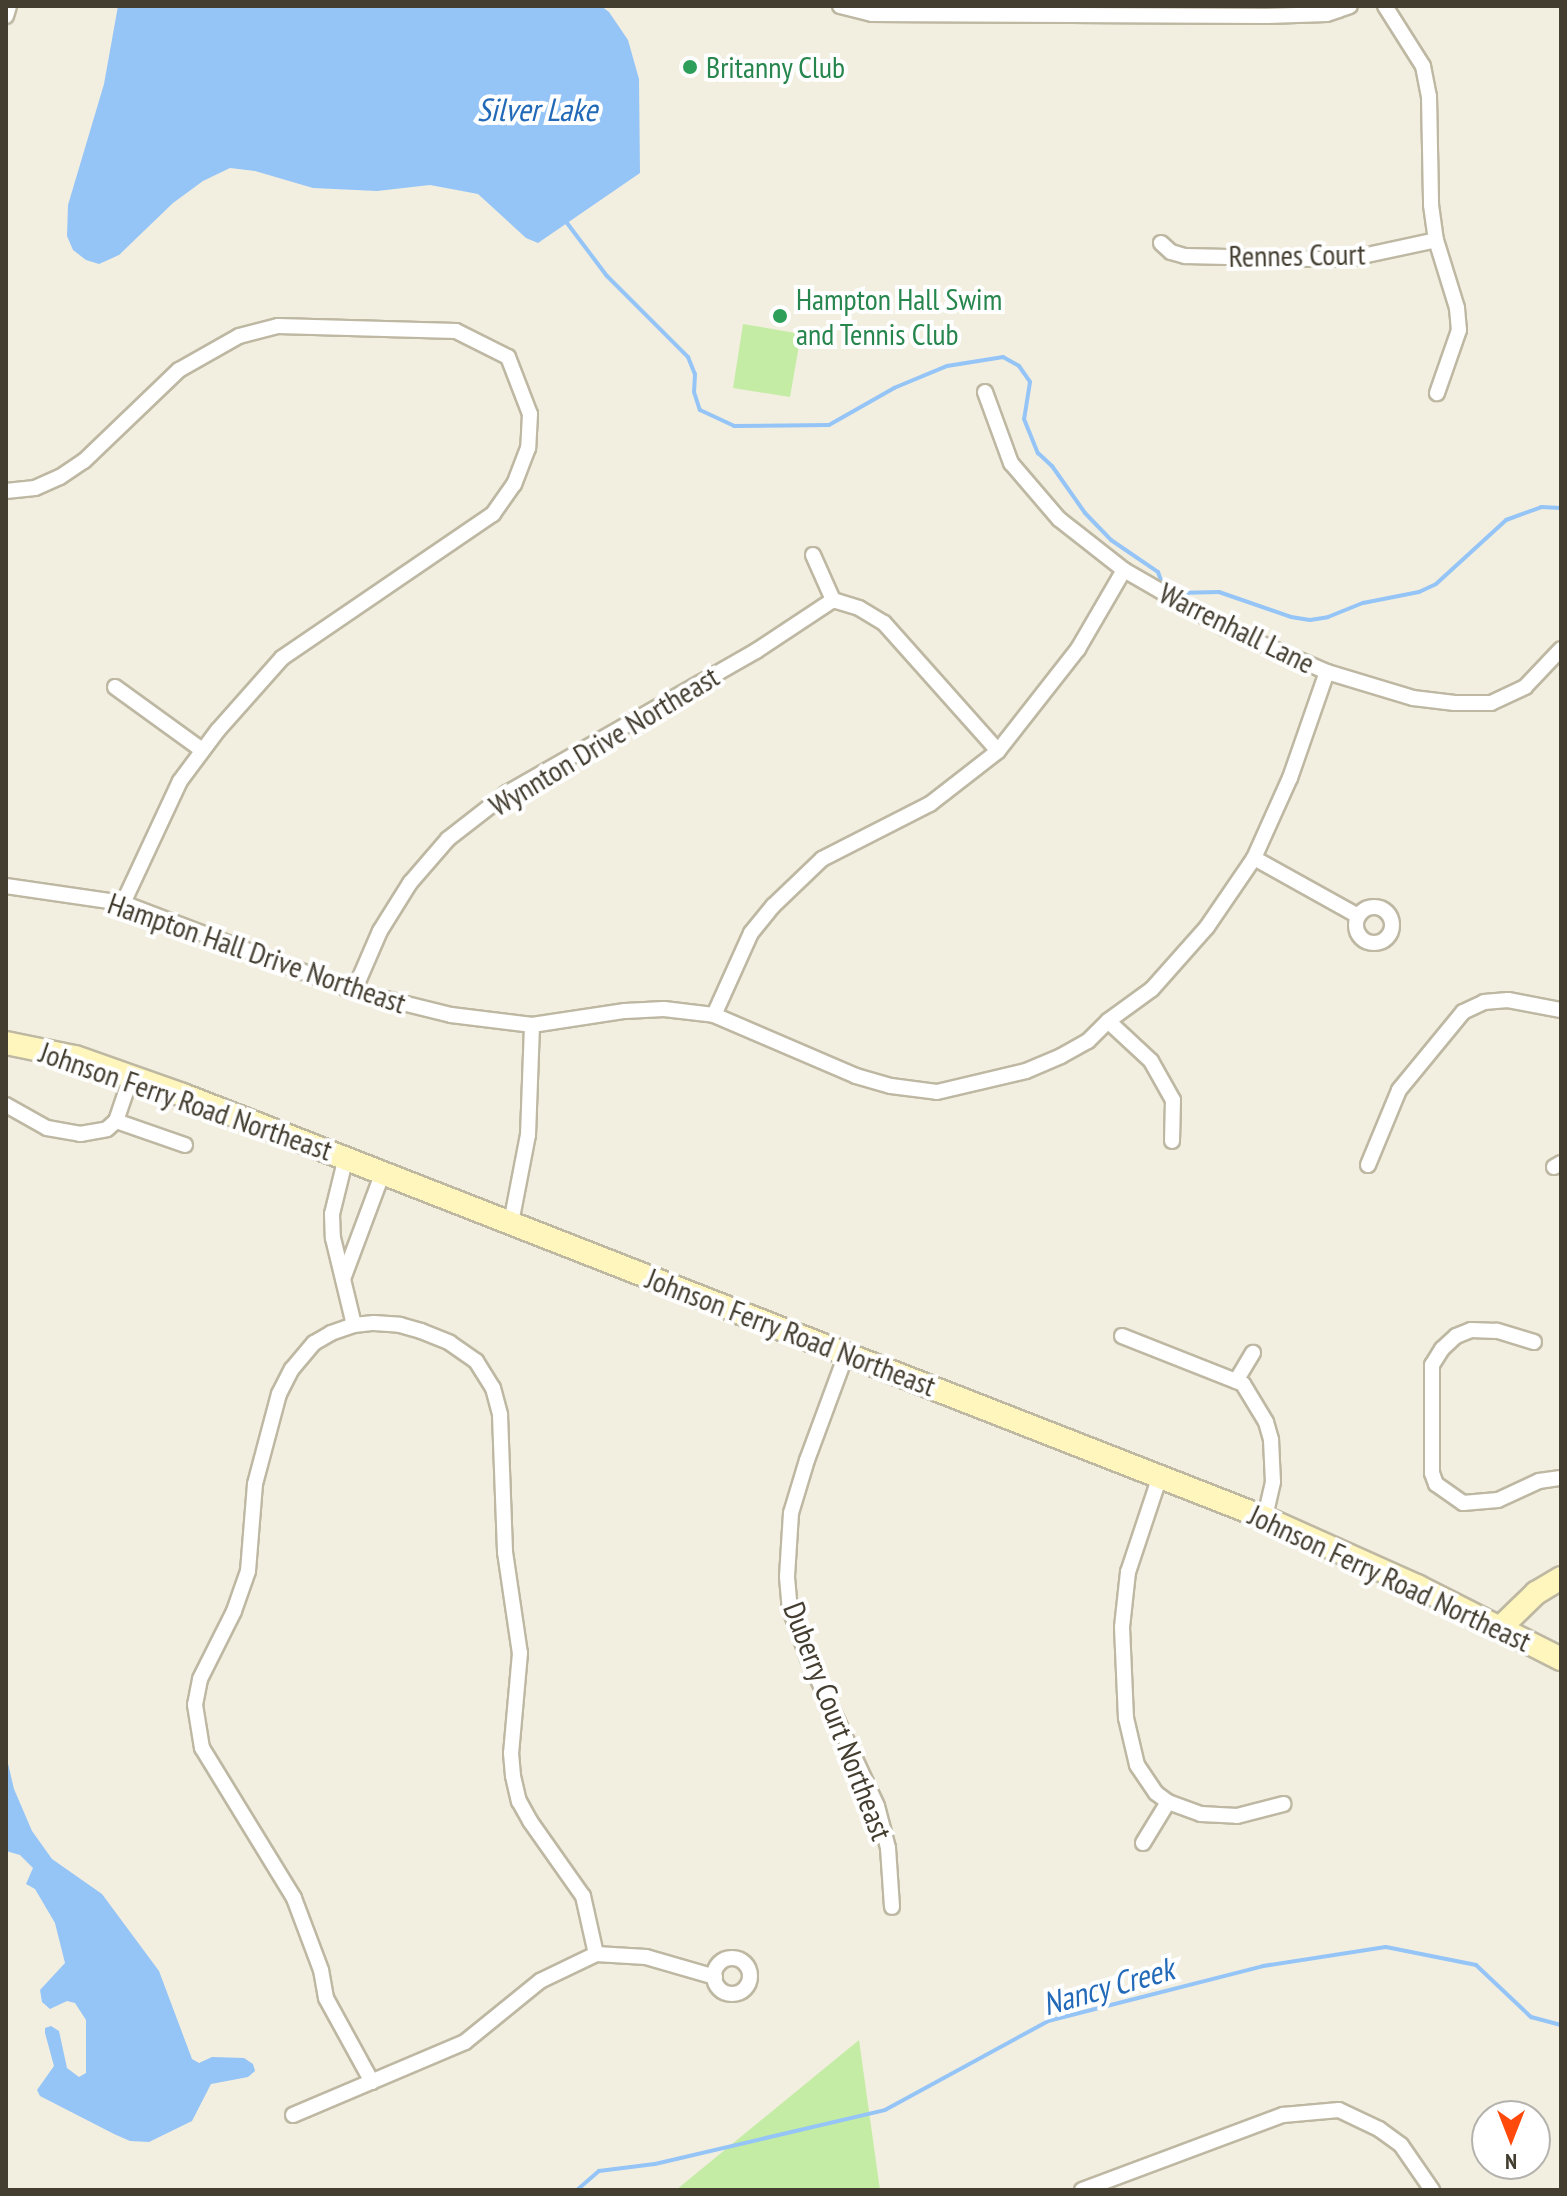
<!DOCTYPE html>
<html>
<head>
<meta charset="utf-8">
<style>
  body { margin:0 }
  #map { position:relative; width:1567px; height:2196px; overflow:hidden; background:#f2efe1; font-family:"PT Sans Narrow",sans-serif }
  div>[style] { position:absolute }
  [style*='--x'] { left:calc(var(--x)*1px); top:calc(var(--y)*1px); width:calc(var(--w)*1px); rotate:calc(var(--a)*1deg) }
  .green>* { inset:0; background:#c4eca4 }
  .water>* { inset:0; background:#95c4f7 }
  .stream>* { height:4px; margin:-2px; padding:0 2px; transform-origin:2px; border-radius:2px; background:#95c4f7 }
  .roads { filter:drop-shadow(2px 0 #beb8a3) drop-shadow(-2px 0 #beb8a3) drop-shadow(0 2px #beb8a3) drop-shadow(0 -2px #beb8a3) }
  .street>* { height:14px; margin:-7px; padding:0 7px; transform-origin:7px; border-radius:7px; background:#fff }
  .street>.ring { margin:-7px; padding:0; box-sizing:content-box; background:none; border:14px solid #fff; border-radius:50% }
  .secondary>* { height:22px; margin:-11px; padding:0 11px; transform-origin:11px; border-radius:11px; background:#fff6be }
  .dots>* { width:22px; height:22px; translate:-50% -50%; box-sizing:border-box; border:4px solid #fff; border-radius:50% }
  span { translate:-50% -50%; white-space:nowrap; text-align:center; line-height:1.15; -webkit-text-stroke:8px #fff; paint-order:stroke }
  .leisure-label { font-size:30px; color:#27864d }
  .left { translate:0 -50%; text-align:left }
  .street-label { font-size:30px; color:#443e31 }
  .water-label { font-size:32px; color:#2269b8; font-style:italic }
  .frame { position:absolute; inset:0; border:8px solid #443e31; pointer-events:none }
  .north { position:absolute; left:1471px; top:2100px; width:80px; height:80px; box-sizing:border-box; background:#fff; border:2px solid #b4b2ad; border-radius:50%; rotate:180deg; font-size:22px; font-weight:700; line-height:32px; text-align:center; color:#443e31 }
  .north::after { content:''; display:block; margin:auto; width:28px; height:36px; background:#ff4a0b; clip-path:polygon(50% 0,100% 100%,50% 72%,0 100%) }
</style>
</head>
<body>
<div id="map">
  <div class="green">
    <i style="clip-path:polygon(743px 324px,801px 334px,790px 397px,733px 388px)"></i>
    <i style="clip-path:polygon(859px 2040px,880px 2190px,676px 2190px)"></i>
  </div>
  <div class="water">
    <i style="clip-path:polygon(118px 6px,601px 6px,609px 12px,628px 40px,639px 79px,640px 173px,538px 243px,526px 238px,478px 194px,430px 185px,377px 191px,313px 188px,255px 171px,230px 168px,203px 181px,173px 203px,119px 255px,99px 264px,86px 260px,73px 250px,67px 236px,68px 205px,104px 84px)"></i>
    <i style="clip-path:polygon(6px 1755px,14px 1789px,32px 1831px,52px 1859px,102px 1894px,159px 1971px,192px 2059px,199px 2063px,212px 2057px,244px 2058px,253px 2064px,255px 2071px,248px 2077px,211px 2084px,192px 2121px,149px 2142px,130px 2141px,114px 2134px,40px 2096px,37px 2090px,54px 2066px,45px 2033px,45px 2028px,51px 2026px,59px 2031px,67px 2068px,79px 2077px,86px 2073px,86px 2020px,75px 2003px,67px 2001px,50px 2009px,42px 2002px,40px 1990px,65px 1963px,55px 1923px,35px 1889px,26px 1884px,33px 1868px,20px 1855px,6px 1851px)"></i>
  </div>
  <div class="stream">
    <i style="--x:567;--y:223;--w:66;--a:53"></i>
    <i style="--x:607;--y:276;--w:115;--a:45"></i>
    <i style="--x:688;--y:357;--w:18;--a:68"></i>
    <i style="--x:695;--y:374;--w:18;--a:93"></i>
    <i style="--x:694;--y:392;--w:19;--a:72"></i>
    <i style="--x:700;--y:410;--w:38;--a:25"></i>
    <i style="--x:734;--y:426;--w:95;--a:-0.6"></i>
    <i style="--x:829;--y:425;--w:75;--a:-29.6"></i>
    <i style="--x:894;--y:388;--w:57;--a:-22.5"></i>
    <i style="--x:947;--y:366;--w:57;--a:-9.1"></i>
    <i style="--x:1003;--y:357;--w:18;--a:29"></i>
    <i style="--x:1019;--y:366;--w:19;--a:55"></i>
    <i style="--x:1030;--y:382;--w:37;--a:99"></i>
    <i style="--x:1024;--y:419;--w:37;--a:68"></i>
    <i style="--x:1038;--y:453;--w:19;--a:43"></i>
    <i style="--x:1052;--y:466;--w:57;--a:54.9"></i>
    <i style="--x:1085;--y:513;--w:37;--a:46"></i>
    <i style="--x:1111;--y:540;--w:57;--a:34.2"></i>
    <i style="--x:1158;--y:572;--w:15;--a:70"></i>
    <i style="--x:1177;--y:593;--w:42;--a:-1.4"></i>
    <i style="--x:1219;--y:592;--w:76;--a:19.1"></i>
    <i style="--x:1291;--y:617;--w:19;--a:9"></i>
    <i style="--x:1310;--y:620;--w:18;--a:-9"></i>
    <i style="--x:1328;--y:617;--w:38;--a:-22"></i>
    <i style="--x:1363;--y:603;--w:57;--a:-11.1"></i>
    <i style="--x:1419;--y:592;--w:19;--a:-25"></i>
    <i style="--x:1436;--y:584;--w:95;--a:-42.4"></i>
    <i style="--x:1506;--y:520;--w:37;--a:-20"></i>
    <i style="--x:1541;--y:507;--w:20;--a:3"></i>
    <i style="--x:577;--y:2190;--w:29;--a:-41"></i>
    <i style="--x:599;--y:2171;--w:56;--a:-7.1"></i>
    <i style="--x:655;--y:2164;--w:236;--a:-13.2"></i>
    <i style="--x:885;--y:2110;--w:186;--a:-28.6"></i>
    <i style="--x:1048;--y:2021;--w:222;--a:-14.3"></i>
    <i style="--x:1263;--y:1966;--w:124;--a:-8.8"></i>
    <i style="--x:1386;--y:1947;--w:92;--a:11.3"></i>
    <i style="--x:1476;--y:1965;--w:76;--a:43.4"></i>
    <i style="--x:1531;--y:2017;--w:31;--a:15"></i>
  </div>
  <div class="roads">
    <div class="street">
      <i style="--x:840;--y:6;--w:33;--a:14"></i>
      <i style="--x:872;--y:14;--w:395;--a:0.3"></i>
      <i style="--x:1267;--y:16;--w:60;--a:-1.9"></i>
      <i style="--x:1327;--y:14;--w:24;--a:-19"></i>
      <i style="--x:1385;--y:6;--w:71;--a:57.7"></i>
      <i style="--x:1423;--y:66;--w:31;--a:79"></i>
      <i style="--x:1429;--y:96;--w:109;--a:88.9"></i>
      <i style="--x:1431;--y:205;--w:35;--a:82"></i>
      <i style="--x:1436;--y:240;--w:71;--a:72.8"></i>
      <i style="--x:1457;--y:308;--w:22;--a:85"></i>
      <i style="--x:1459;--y:330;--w:67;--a:109.2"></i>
      <i style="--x:6;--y:16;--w:10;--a:-73"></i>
      <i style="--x:1161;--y:243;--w:13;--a:42"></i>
      <i style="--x:1171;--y:252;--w:15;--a:16"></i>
      <i style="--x:1185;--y:256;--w:129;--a:1.3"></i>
      <i style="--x:1314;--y:259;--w:39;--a:-1"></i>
      <i style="--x:1353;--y:258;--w:85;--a:-12.2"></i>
      <i style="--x:985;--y:392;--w:76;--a:69.9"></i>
      <i style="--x:1011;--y:463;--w:74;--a:49.4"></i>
      <i style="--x:1059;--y:519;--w:83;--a:38.1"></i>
      <i style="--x:1124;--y:570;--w:116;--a:29.9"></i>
      <i style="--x:1225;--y:628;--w:111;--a:23.3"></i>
      <i style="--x:1327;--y:672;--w:90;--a:16.8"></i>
      <i style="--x:1413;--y:698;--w:42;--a:6.8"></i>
      <i style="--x:1455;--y:703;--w:36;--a:0"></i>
      <i style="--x:1491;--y:703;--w:38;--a:-25"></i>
      <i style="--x:1525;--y:687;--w:52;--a:-46.5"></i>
      <i style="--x:6;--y:491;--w:29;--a:-6"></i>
      <i style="--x:35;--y:488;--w:27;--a:-24"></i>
      <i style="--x:60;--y:477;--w:29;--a:-34"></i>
      <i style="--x:84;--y:461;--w:132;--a:-43.8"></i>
      <i style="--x:179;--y:370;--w:69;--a:-29.5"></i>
      <i style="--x:239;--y:336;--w:40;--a:-14.4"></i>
      <i style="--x:278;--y:326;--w:178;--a:1.6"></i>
      <i style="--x:456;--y:331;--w:58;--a:26.6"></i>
      <i style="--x:508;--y:357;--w:61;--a:68.9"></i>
      <i style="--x:530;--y:414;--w:34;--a:93"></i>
      <i style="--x:528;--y:448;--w:39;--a:111"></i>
      <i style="--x:514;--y:484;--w:37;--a:125"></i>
      <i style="--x:493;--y:514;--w:255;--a:145.7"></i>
      <i style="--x:282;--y:658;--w:96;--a:131.6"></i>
      <i style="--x:218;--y:730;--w:64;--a:126.7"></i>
      <i style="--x:180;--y:781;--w:135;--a:115"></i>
      <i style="--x:813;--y:555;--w:49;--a:66"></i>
      <i style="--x:833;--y:600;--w:27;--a:17"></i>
      <i style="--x:859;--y:608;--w:29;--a:31"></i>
      <i style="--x:884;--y:623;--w:171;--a:48.3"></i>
      <i style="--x:115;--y:687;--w:107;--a:35.9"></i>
      <i style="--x:1254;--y:858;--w:119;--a:29.1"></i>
      <i style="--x:6;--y:886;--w:118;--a:8.3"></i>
      <i style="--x:123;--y:903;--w:247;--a:20.9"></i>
      <i style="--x:354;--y:991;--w:100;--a:13.9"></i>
      <i style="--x:451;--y:1015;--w:82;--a:7"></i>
      <i style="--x:532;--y:1025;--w:94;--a:-8.6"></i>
      <i style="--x:625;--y:1011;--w:39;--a:-3"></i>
      <i style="--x:664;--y:1009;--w:50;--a:6.8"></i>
      <i style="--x:714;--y:1015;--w:155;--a:23.2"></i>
      <i style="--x:856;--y:1076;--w:36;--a:16"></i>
      <i style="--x:891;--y:1086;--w:46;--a:7.4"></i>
      <i style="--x:937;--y:1092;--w:91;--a:-13.3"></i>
      <i style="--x:1026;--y:1071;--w:38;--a:-23"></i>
      <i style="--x:1061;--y:1056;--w:31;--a:-29"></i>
      <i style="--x:1088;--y:1041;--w:28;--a:-45"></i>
      <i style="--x:1108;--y:1021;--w:54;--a:-36"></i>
      <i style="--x:1152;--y:989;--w:83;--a:-48.4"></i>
      <i style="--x:1207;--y:927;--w:83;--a:-55.7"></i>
      <i style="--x:1254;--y:858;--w:88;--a:-65.8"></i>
      <i style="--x:1290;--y:778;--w:112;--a:-70.8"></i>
      <i class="ring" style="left:1356px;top:907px;width:22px;height:22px"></i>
      <i style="--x:354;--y:991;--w:65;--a:-66.6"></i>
      <i style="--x:380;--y:931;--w:57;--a:-58"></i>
      <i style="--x:410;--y:883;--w:58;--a:-49.2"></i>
      <i style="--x:448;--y:839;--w:75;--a:-37.9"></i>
      <i style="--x:507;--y:793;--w:287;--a:-29.7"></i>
      <i style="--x:756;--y:651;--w:92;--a:-33.5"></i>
      <i style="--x:714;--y:1015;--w:90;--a:-65.7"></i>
      <i style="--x:751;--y:933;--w:35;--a:-51"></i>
      <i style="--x:773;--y:906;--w:68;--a:-43.8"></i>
      <i style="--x:822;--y:859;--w:121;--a:-27"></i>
      <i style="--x:930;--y:804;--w:86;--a:-37.9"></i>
      <i style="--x:998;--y:751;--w:130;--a:-51.9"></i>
      <i style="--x:1078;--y:649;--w:91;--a:-59.8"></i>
      <i style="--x:1108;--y:1021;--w:59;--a:42.9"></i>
      <i style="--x:1151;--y:1061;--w:45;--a:60.6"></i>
      <i style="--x:1173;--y:1100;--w:41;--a:91.4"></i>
      <i style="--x:6;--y:1105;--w:47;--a:29.3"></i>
      <i style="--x:47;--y:1128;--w:34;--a:10"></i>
      <i style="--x:80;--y:1134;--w:27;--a:-10"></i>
      <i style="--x:107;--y:1129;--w:12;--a:-42"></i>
      <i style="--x:116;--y:1121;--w:46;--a:-71.2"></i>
      <i style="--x:116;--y:1121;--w:73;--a:19.2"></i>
      <i style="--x:346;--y:1157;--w:59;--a:103.8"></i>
      <i style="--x:332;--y:1214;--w:24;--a:88"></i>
      <i style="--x:333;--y:1238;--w:89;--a:76.4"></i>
      <i style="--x:1368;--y:1165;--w:81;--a:-67.5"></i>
      <i style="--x:1399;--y:1090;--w:101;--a:-50.6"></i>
      <i style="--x:1463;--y:1012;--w:23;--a:-25"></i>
      <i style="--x:1484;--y:1002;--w:24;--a:-5"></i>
      <i style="--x:1508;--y:1000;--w:54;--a:10.7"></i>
      <i style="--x:1554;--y:1167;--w:8;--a:-30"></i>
      <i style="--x:511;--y:1223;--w:90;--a:-79.1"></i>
      <i style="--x:528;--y:1135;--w:110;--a:-87.9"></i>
      <i style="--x:343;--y:1279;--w:114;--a:-69.5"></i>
      <i style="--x:1122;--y:1336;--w:130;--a:21.6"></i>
      <i style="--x:1243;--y:1384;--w:44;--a:58.8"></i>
      <i style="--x:1266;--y:1422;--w:19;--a:74"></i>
      <i style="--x:1271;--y:1440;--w:42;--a:87.3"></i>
      <i style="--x:1273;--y:1482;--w:37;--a:103"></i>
      <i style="--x:1534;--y:1342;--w:39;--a:-163"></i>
      <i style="--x:1497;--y:1331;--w:26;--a:-178"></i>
      <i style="--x:1471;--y:1330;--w:16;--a:158"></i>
      <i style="--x:1456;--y:1336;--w:19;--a:137"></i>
      <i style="--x:1442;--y:1349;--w:19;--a:122"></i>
      <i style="--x:1432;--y:1365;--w:108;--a:90"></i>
      <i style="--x:1432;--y:1473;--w:12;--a:70"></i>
      <i style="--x:1436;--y:1484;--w:33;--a:35"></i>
      <i style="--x:1463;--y:1503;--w:35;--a:-5"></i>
      <i style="--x:1498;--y:1500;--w:45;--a:-24.9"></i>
      <i style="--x:1539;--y:1481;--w:22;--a:-8"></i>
      <i style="--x:847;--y:1352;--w:115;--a:110.3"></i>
      <i style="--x:807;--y:1460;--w:55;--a:106.8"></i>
      <i style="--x:791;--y:1513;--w:64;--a:93.6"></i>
      <i style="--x:787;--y:1577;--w:32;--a:85"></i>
      <i style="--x:790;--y:1609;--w:52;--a:69.8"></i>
      <i style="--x:808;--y:1658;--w:163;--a:65"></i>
      <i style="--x:877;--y:1806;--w:43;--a:75.3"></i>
      <i style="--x:888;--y:1848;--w:59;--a:86.1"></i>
      <i style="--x:1236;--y:1381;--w:33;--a:-59"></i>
      <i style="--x:1159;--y:1479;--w:98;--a:108.4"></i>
      <i style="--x:1128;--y:1572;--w:55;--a:96.2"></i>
      <i style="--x:1122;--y:1627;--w:91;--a:87.5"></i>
      <i style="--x:1126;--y:1718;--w:48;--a:76.8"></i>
      <i style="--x:1137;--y:1765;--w:34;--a:56"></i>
      <i style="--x:1156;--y:1793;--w:15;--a:37"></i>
      <i style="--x:1168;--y:1802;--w:35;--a:20"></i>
      <i style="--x:1201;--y:1814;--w:36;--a:3"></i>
      <i style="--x:1237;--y:1816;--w:48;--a:-14.6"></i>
      <i style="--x:1143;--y:1843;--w:48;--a:-58.6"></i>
      <i class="ring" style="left:714px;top:1958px;width:22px;height:22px"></i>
      <i style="--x:372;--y:2082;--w:96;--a:-118.7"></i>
      <i style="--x:326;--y:1998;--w:28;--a:-100"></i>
      <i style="--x:321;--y:1970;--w:77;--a:-110.6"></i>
      <i style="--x:294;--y:1898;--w:176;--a:-121.5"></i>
      <i style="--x:202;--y:1748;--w:44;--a:-99.2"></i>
      <i style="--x:195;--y:1705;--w:26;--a:-79"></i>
      <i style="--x:200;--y:1679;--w:76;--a:-63.4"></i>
      <i style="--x:234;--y:1611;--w:42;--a:-70.7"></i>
      <i style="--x:248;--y:1571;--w:87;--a:-85.4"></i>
      <i style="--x:255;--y:1484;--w:93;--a:-75.1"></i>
      <i style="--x:279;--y:1394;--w:28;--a:-63"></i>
      <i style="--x:292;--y:1369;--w:34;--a:-50"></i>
      <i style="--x:314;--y:1343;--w:20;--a:-30"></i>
      <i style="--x:331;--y:1333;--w:24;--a:-19"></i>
      <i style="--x:354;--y:1325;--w:20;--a:-6"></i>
      <i style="--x:374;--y:1323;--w:26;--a:4"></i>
      <i style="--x:400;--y:1325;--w:22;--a:16"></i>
      <i style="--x:421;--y:1331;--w:31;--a:22"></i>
      <i style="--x:450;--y:1343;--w:32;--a:35"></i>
      <i style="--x:476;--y:1361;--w:32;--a:58"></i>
      <i style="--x:493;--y:1388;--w:28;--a:75"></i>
      <i style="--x:500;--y:1415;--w:137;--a:87.9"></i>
      <i style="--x:505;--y:1552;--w:102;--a:81.6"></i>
      <i style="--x:520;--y:1653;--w:100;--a:95.1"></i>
      <i style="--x:511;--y:1753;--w:23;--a:85"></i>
      <i style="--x:513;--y:1776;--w:26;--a:77"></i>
      <i style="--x:519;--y:1801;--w:23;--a:61"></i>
      <i style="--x:530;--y:1821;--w:92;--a:54.8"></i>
      <i style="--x:583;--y:1896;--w:59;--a:77.4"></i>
      <i style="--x:293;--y:2115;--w:187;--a:-23"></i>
      <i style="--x:465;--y:2042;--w:97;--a:-39.1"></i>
      <i style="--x:540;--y:1981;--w:62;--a:-25.7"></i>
      <i style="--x:596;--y:1954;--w:50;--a:3.4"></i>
      <i style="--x:646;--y:1957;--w:72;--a:16.2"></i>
      <i style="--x:1082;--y:2190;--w:215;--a:-20.5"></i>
      <i style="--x:1283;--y:2115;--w:56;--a:-5.1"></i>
      <i style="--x:1339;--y:2110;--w:44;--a:25.4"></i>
      <i style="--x:1379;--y:2129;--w:27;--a:36"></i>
      <i style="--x:1401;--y:2145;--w:55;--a:55.4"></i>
    </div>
    <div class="secondary">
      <i style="--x:6;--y:1043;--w:70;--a:11.5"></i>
      <i style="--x:75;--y:1057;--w:114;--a:19.4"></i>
      <i style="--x:183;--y:1095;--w:1162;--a:21.35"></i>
      <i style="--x:1265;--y:1518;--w:167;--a:24.1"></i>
      <i style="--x:1417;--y:1586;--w:161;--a:26.9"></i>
      <i style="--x:1501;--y:1627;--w:49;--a:-44.2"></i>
      <i style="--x:1536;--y:1593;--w:29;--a:-31"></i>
    </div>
  </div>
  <div class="dots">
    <i style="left:690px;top:67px;background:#2e9e5b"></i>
    <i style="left:780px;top:316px;background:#2e9e5b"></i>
  </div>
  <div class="leisure-label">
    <span class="left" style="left:706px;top:67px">Britanny Club</span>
    <span class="left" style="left:796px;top:316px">Hampton Hall Swim<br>and Tennis Club</span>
  </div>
  <div class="street-label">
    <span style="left:1297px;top:255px;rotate:-1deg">Rennes Court</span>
    <span style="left:1237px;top:628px;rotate:26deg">Warrenhall Lane</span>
    <span style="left:604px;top:741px;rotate:-31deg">Wynnton Drive Northeast</span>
    <span style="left:257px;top:953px;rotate:19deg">Hampton Hall Drive Northeast</span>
    <span style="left:186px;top:1101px;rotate:19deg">Johnson Ferry Road Northeast</span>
    <span style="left:791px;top:1332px;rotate:21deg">Johnson Ferry Road Northeast</span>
    <span style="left:1390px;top:1578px;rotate:25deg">Johnson Ferry Road Northeast</span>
    <span style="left:838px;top:1721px;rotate:69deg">Duberry Court Northeast</span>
  </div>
  <div class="water-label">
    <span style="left:537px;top:109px">Silver Lake</span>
    <span style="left:1108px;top:1986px;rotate:-16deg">Nancy Creek</span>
  </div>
  <div class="frame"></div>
  <div class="north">N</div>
</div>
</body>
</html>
